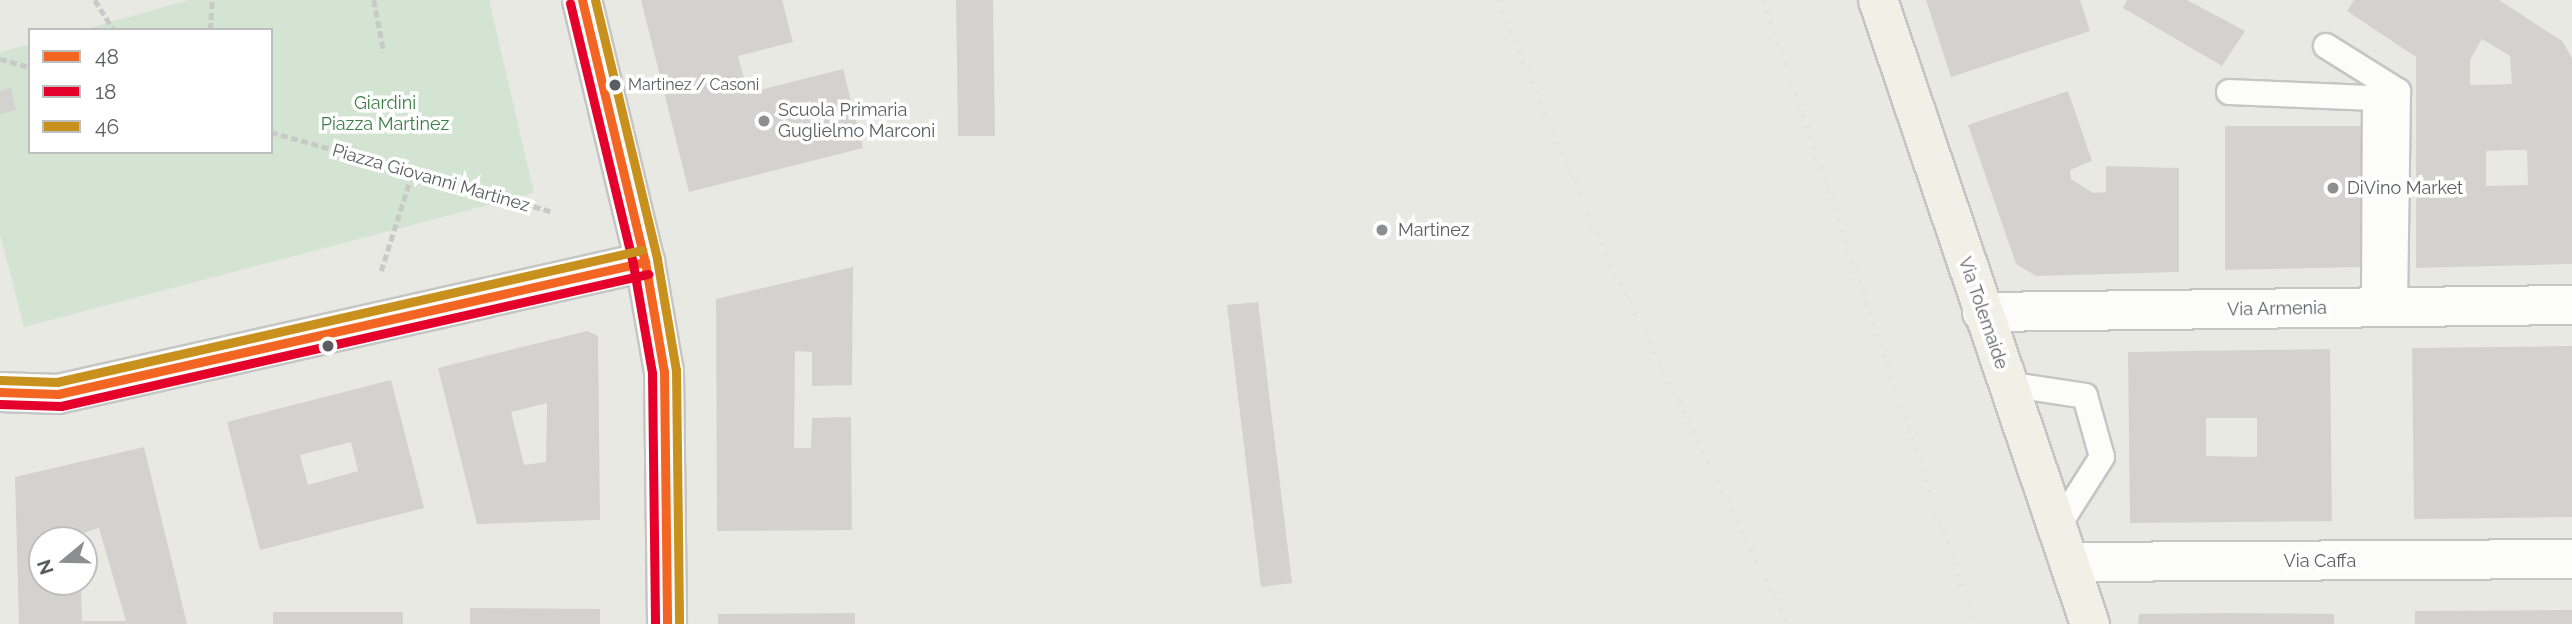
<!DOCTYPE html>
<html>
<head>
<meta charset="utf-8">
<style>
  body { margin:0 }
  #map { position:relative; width:2572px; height:624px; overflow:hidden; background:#e9e9e4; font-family:Raleway,sans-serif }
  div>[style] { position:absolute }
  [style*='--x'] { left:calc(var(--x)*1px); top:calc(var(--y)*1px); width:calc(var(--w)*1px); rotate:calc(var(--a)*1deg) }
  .green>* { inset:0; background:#d3e4d2 }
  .building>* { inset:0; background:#d3d2cf }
  .path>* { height:4.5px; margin-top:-2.25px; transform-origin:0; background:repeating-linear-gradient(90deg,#c8cac8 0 7px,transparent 0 10.5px) }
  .roads { filter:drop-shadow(2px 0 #c5c5c5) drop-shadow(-2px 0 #c5c5c5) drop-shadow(0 2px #c5c5c5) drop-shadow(0 -2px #c5c5c5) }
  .service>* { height:24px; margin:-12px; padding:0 12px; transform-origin:12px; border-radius:12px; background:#fcfcfb }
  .minor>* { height:38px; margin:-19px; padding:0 19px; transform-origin:19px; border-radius:19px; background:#fcfcfb }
  .tertiary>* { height:38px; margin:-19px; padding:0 19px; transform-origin:19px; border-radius:19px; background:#fcfcfb }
  .primary>* { height:38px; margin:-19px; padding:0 19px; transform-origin:19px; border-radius:19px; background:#f1f0e7 }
  .rail>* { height:5px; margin-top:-2.5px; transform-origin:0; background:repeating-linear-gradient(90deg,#e1e2e1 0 2px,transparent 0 11px) }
  .bus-1>* { height:9px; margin:-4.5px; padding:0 4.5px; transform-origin:4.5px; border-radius:4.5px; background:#f26522 }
  .bus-2>* { height:9px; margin:-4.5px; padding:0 4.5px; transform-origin:4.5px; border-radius:4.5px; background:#e4002b }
  .bus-3>* { height:9px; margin:-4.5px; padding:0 4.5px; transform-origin:4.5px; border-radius:4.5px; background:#c8901d }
  .dots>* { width:19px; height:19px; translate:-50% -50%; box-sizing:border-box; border:4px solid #fff; border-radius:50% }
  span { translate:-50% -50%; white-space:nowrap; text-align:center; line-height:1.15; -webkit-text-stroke:7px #fff; paint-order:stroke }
  .bus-label { font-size:16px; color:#5b5d61 }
  .left { translate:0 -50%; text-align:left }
  .park-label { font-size:18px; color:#3e7d46 }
  .poi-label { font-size:18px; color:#5b5d61 }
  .street-label { font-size:18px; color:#5b5d61 }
  .legend { position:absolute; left:28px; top:28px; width:245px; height:126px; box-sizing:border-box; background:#fff; border:2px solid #bdbec0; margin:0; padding:9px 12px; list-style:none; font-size:21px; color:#5b5d61 }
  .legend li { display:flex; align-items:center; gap:14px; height:35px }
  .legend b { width:35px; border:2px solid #bdbec0 }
  .north { position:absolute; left:28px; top:526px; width:70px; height:70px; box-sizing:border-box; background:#fff; border:2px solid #bdbec0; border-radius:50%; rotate:251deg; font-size:19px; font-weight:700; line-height:28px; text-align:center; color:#5b5d61 }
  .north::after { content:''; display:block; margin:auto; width:24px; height:32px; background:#8d8e8f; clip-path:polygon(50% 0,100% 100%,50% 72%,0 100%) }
</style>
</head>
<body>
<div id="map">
  <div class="green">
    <i style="clip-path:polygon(189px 0,489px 0,534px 193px,24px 327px,0 234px,0 52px,30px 44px,30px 152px,271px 152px,271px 30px,82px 30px)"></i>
  </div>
  <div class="building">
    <i style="clip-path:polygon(641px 0,782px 0,793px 42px,738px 56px,748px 93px,843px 69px,863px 148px,689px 192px)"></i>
    <i style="clip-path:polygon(956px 0,993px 0,995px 136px,958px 136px)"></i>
    <i style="clip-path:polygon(1926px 0,2080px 0,2090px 31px,1951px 77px)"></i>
    <i style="clip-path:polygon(2127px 0,2187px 0,2245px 31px,2222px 66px,2123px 8px)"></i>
    <i style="clip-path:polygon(evenodd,2354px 0,2499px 0,2562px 41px,2572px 58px,2572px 264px,2416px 268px,2416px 57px,2347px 11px,2354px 0,2482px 39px,2510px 56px,2512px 84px,2470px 85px,2470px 60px,2482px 39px,2354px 0,2511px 150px,2527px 150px,2528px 185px,2486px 186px,2486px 151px,2511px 150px)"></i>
    <i style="clip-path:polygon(11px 88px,16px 110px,0 114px,0 91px)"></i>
    <i style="clip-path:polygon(2068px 91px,2092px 161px,2070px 170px,2071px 179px,2093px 193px,2106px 192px,2106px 166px,2179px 168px,2179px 272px,2036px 276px,2016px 264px,1968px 125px)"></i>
    <i style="clip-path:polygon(2225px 126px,2361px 126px,2361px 267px,2225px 270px)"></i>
    <i style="clip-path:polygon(853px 267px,852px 385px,812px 386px,812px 352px,795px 351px,794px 448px,811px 448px,812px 418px,851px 417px,852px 530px,717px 531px,716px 299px)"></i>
    <i style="clip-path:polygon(1258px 302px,1292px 583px,1261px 587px,1227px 305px)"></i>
    <i style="clip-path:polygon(evenodd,587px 331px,598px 336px,600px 520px,477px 524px,438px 368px,587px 331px,547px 403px,546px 462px,524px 465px,511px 412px,547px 403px)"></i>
    <i style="clip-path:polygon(2572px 346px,2572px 517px,2414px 519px,2412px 348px)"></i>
    <i style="clip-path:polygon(evenodd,2330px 349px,2332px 521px,2130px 523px,2128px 352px,2330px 349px,2206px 418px,2257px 418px,2257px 457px,2206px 456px,2206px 418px)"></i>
    <i style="clip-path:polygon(evenodd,391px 380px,424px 508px,260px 550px,227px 422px,391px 380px,351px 442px,358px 471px,308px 485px,300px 455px,351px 442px)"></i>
    <i style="clip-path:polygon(evenodd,144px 447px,187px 624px,19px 624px,15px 477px,144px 447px,99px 528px,126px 621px,82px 621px,81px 582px,42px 582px,42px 540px,80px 540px,80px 534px,99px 528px)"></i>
    <i style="clip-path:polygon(470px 608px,600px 609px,600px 624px,470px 624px)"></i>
    <i style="clip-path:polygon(2572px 610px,2572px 624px,2415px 624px,2415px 611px)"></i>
    <i style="clip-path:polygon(273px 612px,403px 612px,403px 624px,273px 624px)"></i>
    <i style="clip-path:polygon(855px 613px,855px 624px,718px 624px,718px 614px)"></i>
    <i style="clip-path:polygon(2228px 613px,2334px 614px,2334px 624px,2138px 624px,2139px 614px)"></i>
  </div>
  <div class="path">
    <i style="--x:95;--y:0;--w:36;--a:58"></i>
    <i style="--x:374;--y:0;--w:53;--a:79.1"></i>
    <i style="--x:210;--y:30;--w:30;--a:-86"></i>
    <i style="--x:0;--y:59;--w:31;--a:15"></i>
    <i style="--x:271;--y:132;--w:291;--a:15.8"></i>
    <i style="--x:381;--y:271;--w:103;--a:-72.4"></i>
  </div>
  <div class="roads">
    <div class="service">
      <i style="--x:2326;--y:46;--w:85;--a:32"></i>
      <i style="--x:2398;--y:91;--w:218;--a:90.8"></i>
      <i style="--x:2229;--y:92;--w:146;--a:2.4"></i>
      <i style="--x:2375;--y:98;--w:210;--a:90.3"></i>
      <i style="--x:2007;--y:384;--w:79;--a:8.7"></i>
      <i style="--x:2085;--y:396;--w:63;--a:74.4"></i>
      <i style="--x:2102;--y:457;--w:84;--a:122.4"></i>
    </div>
    <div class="minor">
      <i style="--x:1982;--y:312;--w:590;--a:-0.68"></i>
      <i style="--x:2069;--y:562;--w:503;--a:-0.34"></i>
    </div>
    <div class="tertiary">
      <i style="--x:582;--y:0;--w:269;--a:76.5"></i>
      <i style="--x:645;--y:262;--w:112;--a:80.2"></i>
      <i style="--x:664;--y:372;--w:252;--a:89.3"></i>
      <i style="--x:0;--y:392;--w:58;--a:2"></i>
      <i style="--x:58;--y:394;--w:602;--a:-12.67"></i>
    </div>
    <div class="primary">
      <i style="--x:1878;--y:0;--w:659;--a:71.24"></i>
    </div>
  </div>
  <div class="rail">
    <i style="--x:1497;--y:0;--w:264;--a:66.8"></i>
    <i style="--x:1601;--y:243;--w:424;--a:63.9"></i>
    <i style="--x:1764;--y:0;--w:659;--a:71.32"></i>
  </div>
  <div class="bus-1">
    <i style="--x:582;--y:0;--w:269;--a:76.5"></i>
    <i style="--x:645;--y:262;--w:112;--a:80.2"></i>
    <i style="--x:664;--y:372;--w:252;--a:89.3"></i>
    <i style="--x:0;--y:392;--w:58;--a:2"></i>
    <i style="--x:58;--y:394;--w:602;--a:-12.67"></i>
  </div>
  <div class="bus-2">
    <i style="--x:570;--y:3;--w:268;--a:76.4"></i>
    <i style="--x:633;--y:264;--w:111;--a:80.1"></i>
    <i style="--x:652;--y:373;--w:251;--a:89.3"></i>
    <i style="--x:0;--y:404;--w:61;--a:1.9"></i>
    <i style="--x:61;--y:406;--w:602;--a:-12.67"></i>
  </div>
  <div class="bus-3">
    <i style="--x:595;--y:0;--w:266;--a:76.5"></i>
    <i style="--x:657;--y:259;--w:113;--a:80.3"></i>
    <i style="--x:676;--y:370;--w:254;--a:89.3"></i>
    <i style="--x:0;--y:380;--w:57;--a:2"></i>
    <i style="--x:57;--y:382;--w:600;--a:-12.72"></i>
  </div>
  <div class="dots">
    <i style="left:615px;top:85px;background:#5b5d61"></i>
    <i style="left:764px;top:121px;background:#8d8e8f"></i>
    <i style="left:2333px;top:188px;background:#8d8e8f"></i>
    <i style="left:1382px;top:230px;background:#8d8e8f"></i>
    <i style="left:328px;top:346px;background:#5b5d61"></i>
  </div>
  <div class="bus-label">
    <span class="left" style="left:628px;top:85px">Martinez / Casoni</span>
  </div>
  <div class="park-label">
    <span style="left:385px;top:114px">Giardini<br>Piazza Martinez</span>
  </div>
  <div class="poi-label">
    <span class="left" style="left:778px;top:121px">Scuola Primaria<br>Guglielmo Marconi</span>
    <span class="left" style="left:2347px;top:188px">DiVino Market</span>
    <span class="left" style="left:1398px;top:230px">Martinez</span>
  </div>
  <div class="street-label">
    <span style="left:431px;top:178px;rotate:16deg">Piazza Giovanni Martinez</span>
    <span style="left:2277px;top:309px;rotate:-1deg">Via Armenia</span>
    <span style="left:1983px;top:313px;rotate:71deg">Via Tolemaide</span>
    <span style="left:2320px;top:561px">Via Caffa</span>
  </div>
  <ul class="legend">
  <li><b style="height:9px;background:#f26522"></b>48</li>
  <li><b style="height:9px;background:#e4002b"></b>18</li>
  <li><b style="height:9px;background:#c8901d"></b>46</li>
  </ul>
  <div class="north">N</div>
</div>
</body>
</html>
